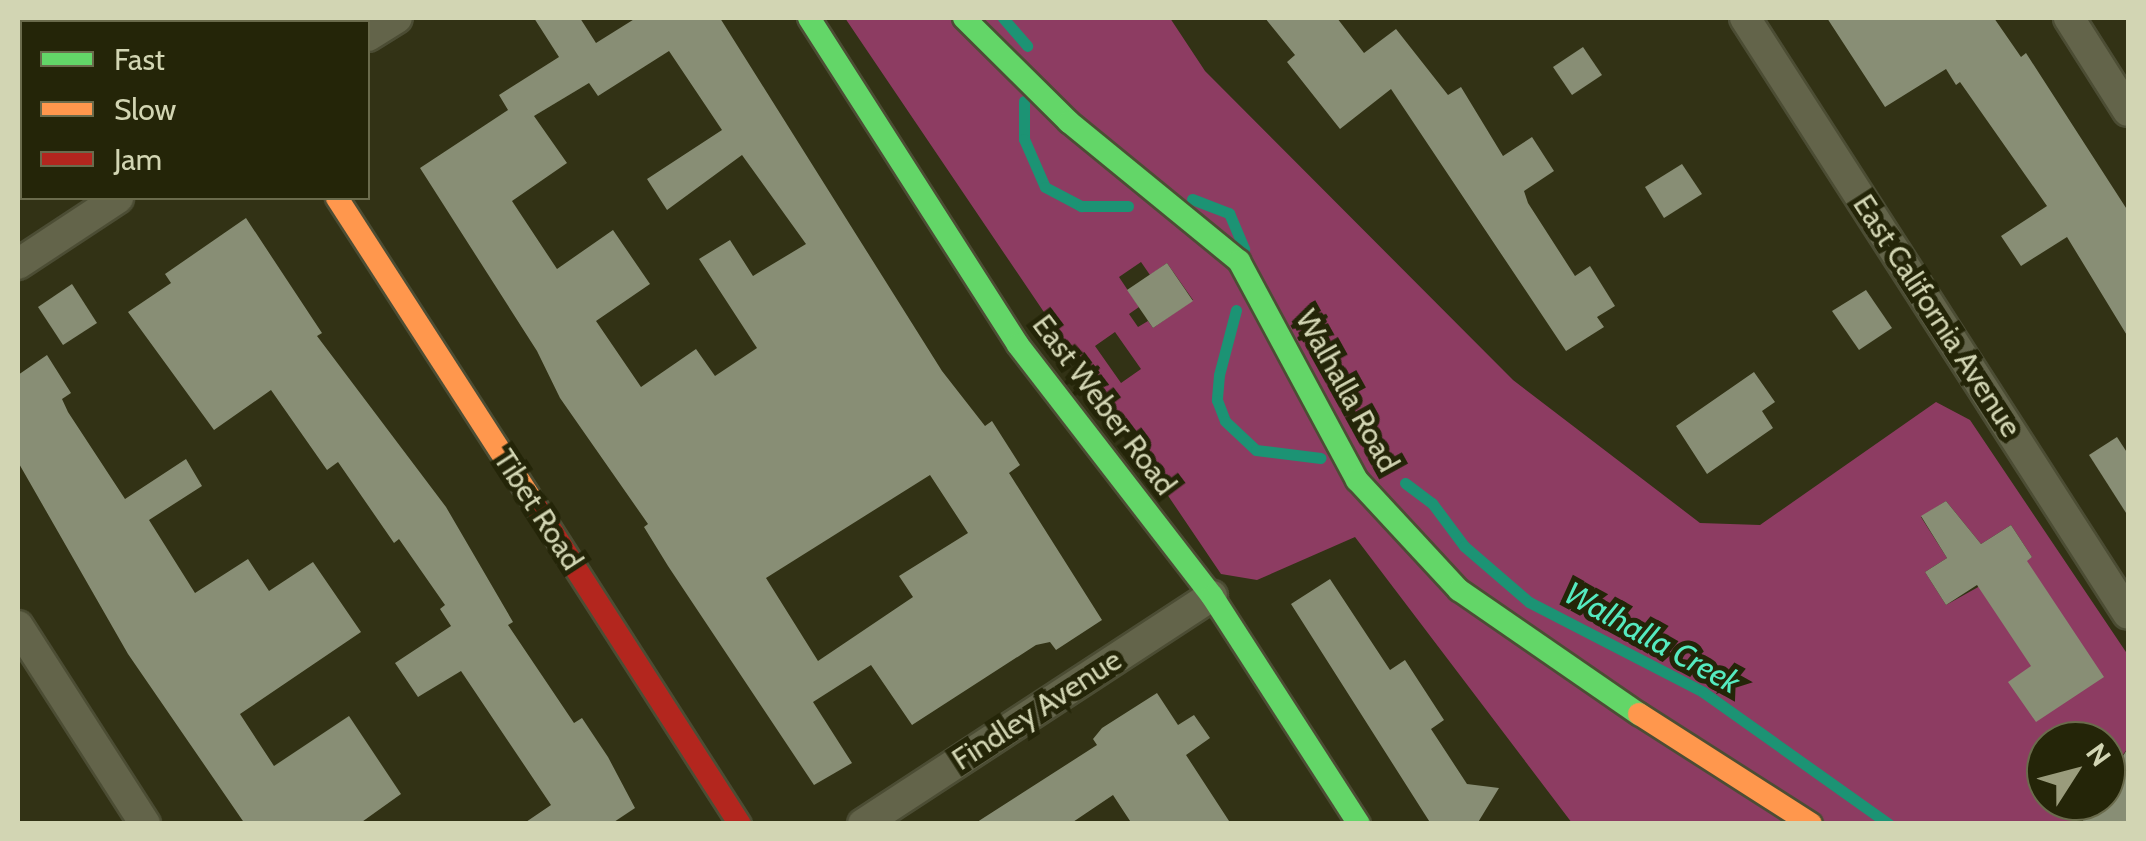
<!DOCTYPE html>
<html>
<head>
<meta charset="utf-8">
<style>
  body { margin:0 }
  #map { position:relative; width:2146px; height:841px; overflow:hidden; background:#323215; font-family:Cabin,sans-serif }
  div>[style] { position:absolute }
  [style*='--x'] { left:calc(var(--x)*1px); top:calc(var(--y)*1px); width:calc(var(--w)*1px); rotate:calc(var(--a)*1deg) }
  .green>* { inset:0; background:#8d3c62 }
  .stream>* { height:11px; margin:-5.5px; padding:0 5.5px; transform-origin:5.5px; border-radius:5.5px; background:#1c9374 }
  .building>* { inset:0; background:#888e75 }
  .roads { filter:drop-shadow(2px 0 #4c4d34) drop-shadow(-2px 0 #4c4d34) drop-shadow(0 2px #4c4d34) drop-shadow(0 -2px #4c4d34) }
  .street>* { height:30px; margin:-15px; padding:0 15px; transform-origin:15px; border-radius:15px; background:#63644a }
  .fast>* { height:22px; margin:-11px; padding:0 11px; transform-origin:11px; border-radius:11px; background:#63d668 }
  .slow>* { height:22px; margin:-11px; padding:0 11px; transform-origin:11px; border-radius:11px; background:#ff974d }
  .jam>* { height:22px; margin:-11px; padding:0 11px; transform-origin:11px; border-radius:11px; background:#b3261e }
  span { translate:-50% -50%; white-space:nowrap; text-align:center; line-height:1.15; -webkit-text-stroke:10px #242508; paint-order:stroke }
  .street-label { font-size:30px; color:#d2d5b3 }
  .water-label { font-size:32px; color:#55eac0; font-style:italic }
  .frame { position:absolute; inset:0; border:20px solid #d2d5b3; pointer-events:none }
  .legend { position:absolute; left:20px; top:20px; width:350px; height:180px; box-sizing:border-box; background:#242508; border:2px solid #6a6b4c; margin:0; padding:12px 18px; list-style:none; font-size:30px; color:#d2d5b3 }
  .legend li { display:flex; align-items:center; gap:20px; height:50px }
  .legend b { width:50px; border:2px solid #6a6b4c }
  .north { position:absolute; left:2026px; top:721px; width:100px; height:100px; box-sizing:border-box; background:#242508; border:2px solid #6a6b4c; border-radius:50%; rotate:54deg; font-size:28px; font-weight:700; line-height:40px; text-align:center; color:#d2d5b3 }
  .north::after { content:''; display:block; margin:auto; width:35px; height:45px; background:#9a9c7c; clip-path:polygon(50% 0,100% 100%,50% 72%,0 100%) }
</style>
</head>
<body>
<div id="map">
  <div class="green">
    <i style="clip-path:polygon(evenodd,845px 18px,1170px 18px,1205px 71px,1513px 380px,1700px 523px,1760px 525px,1936px 402px,1970px 420px,2128px 655px,2128px 748px,2106px 777px,2106px 741px,2046px 741px,2046px 801px,2088px 801px,2070px 823px,1572px 823px,1355px 537px,1257px 580px,1221px 574px,845px 18px,1141px 262px,1150px 275px,1167px 263px,1193px 300px,1153px 328px,1148px 321px,1138px 327px,1129px 314px,1139px 307px,1119px 277px,1141px 262px,845px 18px,1115px 332px,1141px 369px,1121px 383px,1095px 346px,1115px 332px,845px 18px,1946px 501px,1981px 544px,2011px 525px,2032px 557px,1946px 605px,1925px 572px,1947px 558px,1921px 517px,1946px 501px)"></i>
  </div>
  <div class="stream">
    <i style="--x:1003;--y:18;--w:37;--a:49"></i>
    <i style="--x:1024;--y:101;--w:38;--a:90"></i>
    <i style="--x:1024;--y:139;--w:52;--a:66.4"></i>
    <i style="--x:1045;--y:187;--w:41;--a:27.8"></i>
    <i style="--x:1081;--y:206;--w:47;--a:0"></i>
    <i style="--x:1192;--y:199;--w:40;--a:21"></i>
    <i style="--x:1229;--y:213;--w:39;--a:67"></i>
    <i style="--x:1236;--y:310;--w:67;--a:104.7"></i>
    <i style="--x:1219;--y:375;--w:25;--a:95"></i>
    <i style="--x:1217;--y:400;--w:22;--a:69"></i>
    <i style="--x:1225;--y:421;--w:42;--a:43.1"></i>
    <i style="--x:1256;--y:450;--w:65;--a:7"></i>
    <i style="--x:1405;--y:483;--w:34;--a:37"></i>
    <i style="--x:1432;--y:503;--w:54;--a:53.3"></i>
    <i style="--x:1464;--y:546;--w:86;--a:40.7"></i>
    <i style="--x:1529;--y:602;--w:196;--a:27.3"></i>
    <i style="--x:1703;--y:692;--w:228;--a:35.4"></i>
  </div>
  <div class="building">
    <i style="clip-path:polygon(evenodd,534px 18px,580px 18px,596px 43px,636px 18px,720px 18px,942px 371px,985px 426px,992px 421px,1020px 465px,1009px 473px,1102px 620px,1056px 650px,1050px 642px,1036px 645px,912px 725px,871px 665px,813px 702px,852px 763px,814px 785px,668px 566px,644px 527px,648px 524px,560px 398px,537px 351px,420px 168px,508px 110px,499px 95px,559px 57px,534px 18px,669px 51px,722px 130px,647px 179px,667px 210px,742px 155px,806px 244px,753px 276px,730px 240px,699px 259px,757px 348px,715px 376px,696px 349px,641px 387px,596px 321px,650px 284px,613px 230px,557px 269px,512px 201px,567px 163px,534px 116px,589px 83px,598px 96px,669px 51px,534px 18px,930px 475px,968px 533px,899px 576px,913px 597px,818px 661px,766px 578px,930px 475px)"></i>
    <i style="clip-path:polygon(1265px 18px,1337px 18px,1364px 53px,1396px 29px,1448px 95px,1461px 87px,1503px 156px,1532px 137px,1554px 171px,1524px 191px,1528px 203px,1575px 276px,1590px 266px,1615px 306px,1597px 317px,1604px 327px,1566px 351px,1391px 89px,1340px 129px,1287px 62px,1295px 55px)"></i>
    <i style="clip-path:polygon(1827px 18px,1994px 18px,2021px 57px,2026px 53px,2128px 211px,2128px 337px,2067px 237px,2021px 266px,2001px 236px,2047px 206px,1960px 82px,1956px 85px,1946px 69px,1885px 107px)"></i>
    <i style="clip-path:polygon(1583px 47px,1602px 75px,1572px 95px,1553px 67px)"></i>
    <i style="clip-path:polygon(1682px 164px,1702px 194px,1664px 218px,1645px 187px)"></i>
    <i style="clip-path:polygon(246px 218px,322px 333px,317px 336px,446px 507px,513px 622px,508px 625px,574px 723px,582px 718px,608px 757px,635px 808px,611px 824px,523px 824px,551px 805px,461px 671px,418px 697px,395px 663px,451px 626px,440px 609px,445px 605px,399px 539px,394px 543px,338px 462px,327px 470px,271px 390px,214px 430px,128px 312px,171px 283px,165px 274px)"></i>
    <i style="clip-path:polygon(1167px 263px,1193px 301px,1153px 328px,1127px 290px)"></i>
    <i style="clip-path:polygon(72px 284px,97px 323px,63px 345px,38px 307px)"></i>
    <i style="clip-path:polygon(1866px 290px,1892px 328px,1859px 350px,1832px 311px)"></i>
    <i style="clip-path:polygon(47px 355px,71px 393px,62px 399px,68px 412px,125px 499px,186px 459px,202px 486px,149px 520px,195px 593px,248px 559px,269px 591px,313px 562px,361px 632px,240px 714px,274px 766px,349px 716px,401px 794px,359px 824px,245px 824px,128px 654px,18px 462px,18px 375px)"></i>
    <i style="clip-path:polygon(1754px 372px,1775px 402px,1762px 411px,1773px 428px,1707px 474px,1676px 426px)"></i>
    <i style="clip-path:polygon(2117px 437px,2128px 454px,2128px 516px,2089px 455px)"></i>
    <i style="clip-path:polygon(1946px 501px,1981px 544px,2011px 525px,2032px 557px,2027px 561px,2104px 677px,2036px 722px,2008px 682px,2031px 666px,1977px 585px,1946px 605px,1925px 572px,1947px 558px,1921px 516px)"></i>
    <i style="clip-path:polygon(1330px 579px,1390px 670px,1405px 660px,1444px 720px,1431px 729px,1467px 784px,1499px 788px,1477px 824px,1431px 824px,1291px 604px)"></i>
    <i style="clip-path:polygon(1157px 693px,1178px 725px,1194px 715px,1210px 738px,1186px 755px,1231px 824px,1132px 824px,1113px 795px,1070px 824px,974px 824px,1097px 745px,1093px 739px,1102px 728px)"></i>
    <i style="clip-path:polygon(2128px 748px,2128px 824px,2081px 824px,2095px 801px,2106px 801px,2106px 783px)"></i>
  </div>
  <div class="roads">
    <div class="street">
      <i style="--x:220;--y:18;--w:6;--a:45"></i>
      <i style="--x:1745;--y:18;--w:708;--a:57.27"></i>
      <i style="--x:2069;--y:18;--w:110;--a:57.6"></i>
      <i style="--x:368;--y:36;--w:34;--a:-32"></i>
      <i style="--x:18;--y:264;--w:120;--a:-33.4"></i>
      <i style="--x:18;--y:626;--w:235;--a:57.3"></i>
      <i style="--x:863;--y:824;--w:417;--a:-33.2"></i>
    </div>
    <div class="fast">
      <i style="--x:809;--y:18;--w:388;--a:57.4"></i>
      <i style="--x:1018;--y:345;--w:317;--a:52.3"></i>
      <i style="--x:1212;--y:596;--w:271;--a:57.2"></i>
      <i style="--x:964;--y:18;--w:148;--a:44.7"></i>
      <i style="--x:1069;--y:122;--w:220;--a:39.3"></i>
      <i style="--x:1239;--y:261;--w:249;--a:61.7"></i>
      <i style="--x:1357;--y:480;--w:150;--a:47.2"></i>
      <i style="--x:1459;--y:590;--w:219;--a:34.6"></i>
    </div>
    <div class="slow">
      <i style="--x:337;--y:198;--w:365;--a:57.2"></i>
      <i style="--x:1639;--y:714;--w:204;--a:32.6"></i>
    </div>
    <div class="jam">
      <i style="--x:535;--y:505;--w:379;--a:57.3"></i>
    </div>
  </div>
  <div class="street-label">
    <span style="left:1937px;top:316px;rotate:57deg">East California Avenue</span>
    <span style="left:1347px;top:391px;rotate:61deg">Walhalla Road</span>
    <span style="left:1104px;top:405px;rotate:53deg">East Weber Road</span>
    <span style="left:538px;top:510px;rotate:57deg">Tibet Road</span>
    <span style="left:1037px;top:710px;rotate:-33deg">Findley Avenue</span>
  </div>
  <div class="water-label">
    <span style="left:1652px;top:638px;rotate:29deg">Walhalla Creek</span>
  </div>
  <div class="frame"></div>
  <ul class="legend">
  <li><b style="height:12px;background:#63d668"></b>Fast</li>
  <li><b style="height:12px;background:#ff974d"></b>Slow</li>
  <li><b style="height:12px;background:#b3261e"></b>Jam</li>
  </ul>
  <div class="north">N</div>
</div>
</body>
</html>
